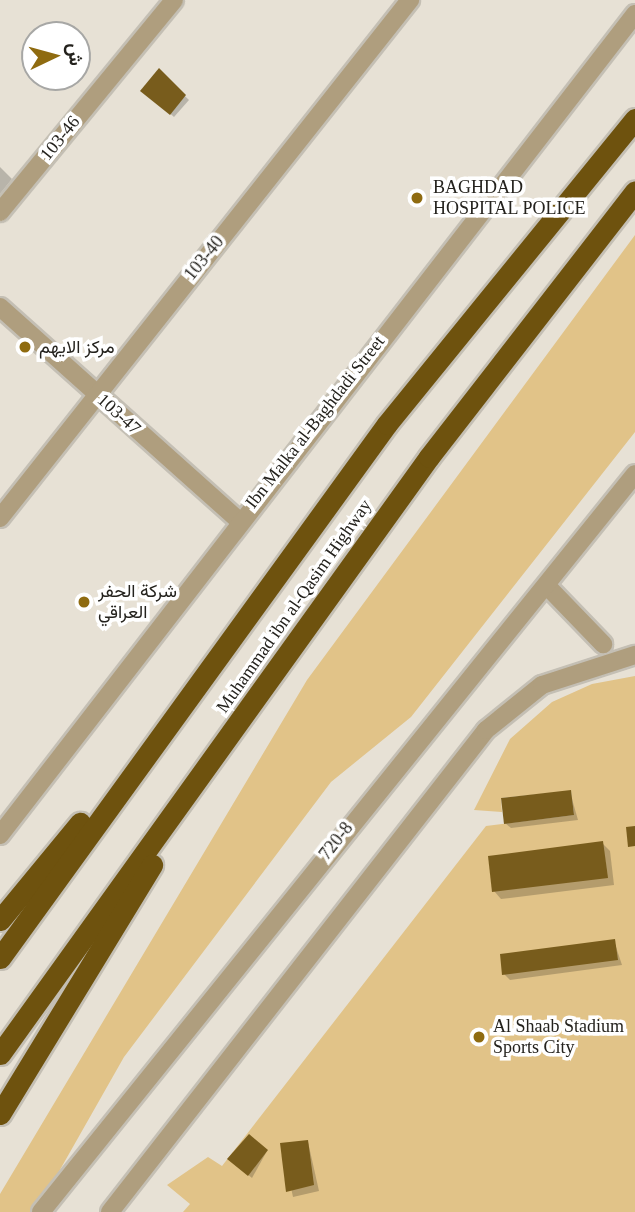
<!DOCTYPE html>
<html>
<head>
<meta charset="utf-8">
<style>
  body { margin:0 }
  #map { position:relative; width:635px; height:1212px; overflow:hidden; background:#e7e1d5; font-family:"Times New Roman",Vazirmatn,serif }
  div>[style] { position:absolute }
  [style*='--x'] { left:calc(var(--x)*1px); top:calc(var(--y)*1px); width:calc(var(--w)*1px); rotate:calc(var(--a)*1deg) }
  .green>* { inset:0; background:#e1c388 }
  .shadow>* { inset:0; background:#0003 }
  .building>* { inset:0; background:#785c1c }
  .roads { filter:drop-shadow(2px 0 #c4bfb4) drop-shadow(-2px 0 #c4bfb4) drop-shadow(0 2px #c4bfb4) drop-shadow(0 -2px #c4bfb4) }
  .street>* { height:18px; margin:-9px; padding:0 9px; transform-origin:9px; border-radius:9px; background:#af9e7e }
  .highway>* { height:21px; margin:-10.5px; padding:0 10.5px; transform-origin:10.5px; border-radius:10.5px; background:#6e520e }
  .dots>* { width:19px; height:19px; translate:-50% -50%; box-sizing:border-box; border:4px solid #fff; border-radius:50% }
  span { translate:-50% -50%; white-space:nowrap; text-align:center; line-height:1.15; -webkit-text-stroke:7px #fff; paint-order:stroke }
  .street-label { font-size:18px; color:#24221d }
  .poi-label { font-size:18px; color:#24221d }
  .left { translate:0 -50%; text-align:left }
  .north { position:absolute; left:21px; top:21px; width:70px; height:70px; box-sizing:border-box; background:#fff; border:2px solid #a7a7a5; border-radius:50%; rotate:85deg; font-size:19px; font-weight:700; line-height:28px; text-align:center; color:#24221d }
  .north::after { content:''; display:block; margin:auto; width:24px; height:32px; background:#8f6b10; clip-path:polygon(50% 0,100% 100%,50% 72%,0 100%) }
</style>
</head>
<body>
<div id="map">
  <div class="green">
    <i style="clip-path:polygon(635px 235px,635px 432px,411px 717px,331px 782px,124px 1057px,36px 1212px,0 1212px,0 1194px,307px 680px)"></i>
    <i style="clip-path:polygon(635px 676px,635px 1212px,183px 1212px,190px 1204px,167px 1185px,208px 1157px,222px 1166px,486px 826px,574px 815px,571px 791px,501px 798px,502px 812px,474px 810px,510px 739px,552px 702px,592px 684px)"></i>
  </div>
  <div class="shadow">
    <i style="clip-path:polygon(159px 71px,189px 100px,174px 117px,143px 90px)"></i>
    <i style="clip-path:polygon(0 167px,12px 179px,0 194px)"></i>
    <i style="clip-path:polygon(570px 792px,578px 820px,511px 828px,505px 823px)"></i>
    <i style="clip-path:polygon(602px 843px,610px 851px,614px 885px,501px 899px,494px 891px)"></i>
    <i style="clip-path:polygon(614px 941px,622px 965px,510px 980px,504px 974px)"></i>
    <i style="clip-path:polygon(308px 1142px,319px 1191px,293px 1197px,282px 1145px)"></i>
    <i style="clip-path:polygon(267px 1151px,252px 1178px,233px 1162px)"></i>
  </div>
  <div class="building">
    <i style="clip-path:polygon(159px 68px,186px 95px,170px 115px,140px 91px)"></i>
    <i style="clip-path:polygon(571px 790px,574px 815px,504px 824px,501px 798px)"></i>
    <i style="clip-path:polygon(635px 826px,635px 846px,628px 847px,626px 827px)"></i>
    <i style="clip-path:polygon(603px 841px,608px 878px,492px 892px,488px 856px)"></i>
    <i style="clip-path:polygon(615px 939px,618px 960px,502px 975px,500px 954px)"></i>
    <i style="clip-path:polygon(249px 1134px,268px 1150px,248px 1176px,227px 1159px)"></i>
    <i style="clip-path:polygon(308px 1140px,314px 1185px,286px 1192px,280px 1143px)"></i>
  </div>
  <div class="roads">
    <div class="street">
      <i style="--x:0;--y:212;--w:274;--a:-50.6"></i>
      <i style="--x:0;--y:307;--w:319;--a:41.8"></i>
      <i style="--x:0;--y:518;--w:661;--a:-51.64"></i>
      <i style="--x:547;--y:586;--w:81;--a:46"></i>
      <i style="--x:0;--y:835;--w:1038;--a:-52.28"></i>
      <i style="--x:41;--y:1212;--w:947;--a:-51.17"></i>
      <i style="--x:110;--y:1212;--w:611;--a:-52.04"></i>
      <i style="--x:486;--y:730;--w:72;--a:-38.8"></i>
      <i style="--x:542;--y:685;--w:98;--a:-17.9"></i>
    </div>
    <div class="highway">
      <i style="--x:0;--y:920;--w:126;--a:-50.5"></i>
      <i style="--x:0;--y:958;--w:659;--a:-54.07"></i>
      <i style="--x:387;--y:424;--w:393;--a:-50.9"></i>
      <i style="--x:0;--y:1054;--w:735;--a:-54.3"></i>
      <i style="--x:429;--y:457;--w:336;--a:-52.2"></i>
      <i style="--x:0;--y:1114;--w:292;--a:-58.6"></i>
    </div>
  </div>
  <div class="dots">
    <i style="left:417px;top:198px;background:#8f6b10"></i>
    <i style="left:25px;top:347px;background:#8f6b10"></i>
    <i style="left:84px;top:602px;background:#8f6b10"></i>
    <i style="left:479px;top:1037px;background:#8f6b10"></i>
  </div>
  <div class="street-label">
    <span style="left:60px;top:138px;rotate:-51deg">103-46</span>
    <span style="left:204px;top:258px;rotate:-51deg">103-40</span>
    <span style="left:119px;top:414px;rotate:42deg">103-47</span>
    <span style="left:315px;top:422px;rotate:-52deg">Ibn Malka al-Baghdadi Street</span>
    <span style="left:294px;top:606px;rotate:-55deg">Muhammad ibn al-Qasim Highway</span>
    <span style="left:336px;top:841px;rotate:-52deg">720-8</span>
  </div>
  <div class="poi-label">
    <span class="left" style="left:433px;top:198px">BAGHDAD<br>HOSPITAL POLICE</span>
    <span class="left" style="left:39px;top:347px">مركز الايهم</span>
    <span class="left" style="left:98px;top:602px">شركة الحفر<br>العراقي</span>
    <span class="left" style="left:493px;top:1037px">Al Shaab Stadium<br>Sports City</span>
  </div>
  <div class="north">ش</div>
</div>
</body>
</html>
